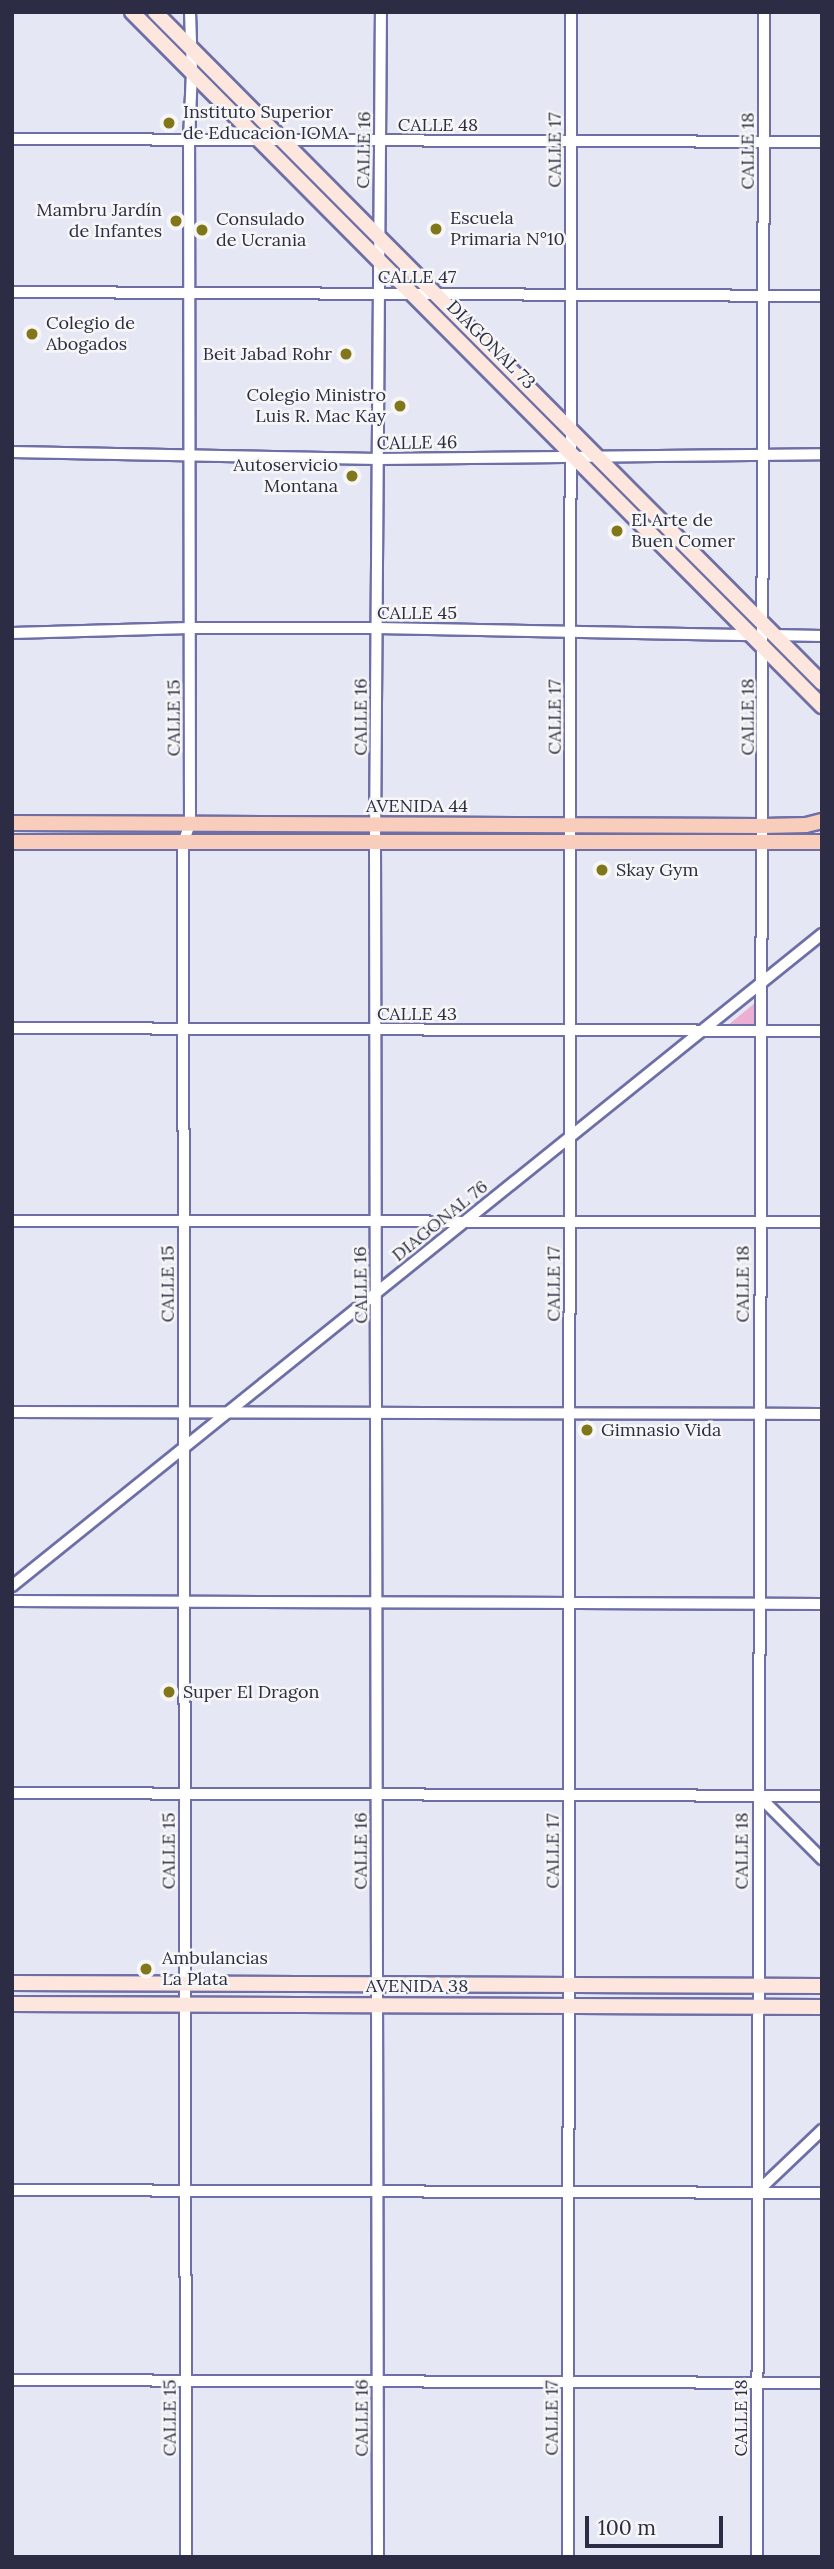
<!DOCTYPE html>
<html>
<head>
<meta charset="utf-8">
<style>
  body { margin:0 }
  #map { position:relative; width:834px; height:2569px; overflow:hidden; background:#e6e7f4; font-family:Lora,serif }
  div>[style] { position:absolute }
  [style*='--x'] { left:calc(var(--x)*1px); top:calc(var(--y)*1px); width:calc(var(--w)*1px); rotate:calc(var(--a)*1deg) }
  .green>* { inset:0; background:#eaafd3 }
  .roads { filter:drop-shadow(2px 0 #6d6fa6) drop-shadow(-2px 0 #6d6fa6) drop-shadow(0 2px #6d6fa6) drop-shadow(0 -2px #6d6fa6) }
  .minor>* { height:10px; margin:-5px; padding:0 5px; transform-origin:5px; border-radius:5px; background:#fff }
  .secondary>* { height:14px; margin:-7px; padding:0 7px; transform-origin:7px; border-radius:7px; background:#fce6dd }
  .primary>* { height:14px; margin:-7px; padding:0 7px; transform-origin:7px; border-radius:7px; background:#f9cdbc }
  .dots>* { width:19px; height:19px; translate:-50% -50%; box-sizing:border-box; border:4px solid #f6f6f6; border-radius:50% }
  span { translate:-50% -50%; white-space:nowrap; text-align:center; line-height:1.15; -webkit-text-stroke:5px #f6f6f6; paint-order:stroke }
  .poi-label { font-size:18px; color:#2c2d45 }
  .left { translate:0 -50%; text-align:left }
  .right { translate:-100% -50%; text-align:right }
  .street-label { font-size:18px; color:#2c2d45 }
  .frame { position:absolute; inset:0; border:14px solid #2c2d45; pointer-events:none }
  .scale { position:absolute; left:585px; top:2516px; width:138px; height:32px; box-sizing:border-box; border:4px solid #2c2d45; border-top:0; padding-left:9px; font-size:21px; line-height:24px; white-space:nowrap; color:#2c2d45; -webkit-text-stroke:5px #f6f6f6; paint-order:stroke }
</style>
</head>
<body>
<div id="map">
  <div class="green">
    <i style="clip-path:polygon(756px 1002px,756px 1026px,727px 1026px)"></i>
  </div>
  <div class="roads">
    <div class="minor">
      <i style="--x:12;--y:139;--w:810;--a:0.21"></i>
      <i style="--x:12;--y:292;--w:810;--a:0.28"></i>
      <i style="--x:12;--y:452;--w:366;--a:1.1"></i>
      <i style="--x:378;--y:459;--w:444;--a:-0.6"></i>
      <i style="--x:12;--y:633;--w:178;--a:-1.6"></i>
      <i style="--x:190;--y:628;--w:187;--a:0"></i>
      <i style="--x:377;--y:628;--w:377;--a:1.1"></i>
      <i style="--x:772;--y:635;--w:50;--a:1.1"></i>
      <i style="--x:12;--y:1028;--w:810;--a:0.21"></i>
      <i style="--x:12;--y:1221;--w:810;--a:0.07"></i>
      <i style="--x:12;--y:1412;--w:810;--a:0.14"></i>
      <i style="--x:12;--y:1586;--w:1040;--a:-38.83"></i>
      <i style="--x:12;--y:1601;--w:810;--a:0.21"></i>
      <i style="--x:12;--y:1793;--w:810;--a:0.21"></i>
      <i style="--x:758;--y:1795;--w:91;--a:45"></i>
      <i style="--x:12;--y:2190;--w:810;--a:0.21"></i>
      <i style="--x:757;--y:2192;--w:90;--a:-43.6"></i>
      <i style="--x:12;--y:2380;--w:810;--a:0.21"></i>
      <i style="--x:186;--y:2557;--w:1714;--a:-90.1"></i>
      <i style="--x:183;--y:843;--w:20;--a:-70"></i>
      <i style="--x:190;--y:824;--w:684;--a:-90.08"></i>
      <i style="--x:189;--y:140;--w:68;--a:-87.5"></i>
      <i style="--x:192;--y:72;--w:60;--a:-91.9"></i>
      <i style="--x:378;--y:2557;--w:1714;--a:-90.1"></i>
      <i style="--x:375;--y:843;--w:831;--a:-89.59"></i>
      <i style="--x:568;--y:2557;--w:2545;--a:-89.93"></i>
      <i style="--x:757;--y:2557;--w:2545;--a:-89.84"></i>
    </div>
    <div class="secondary">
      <i style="--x:132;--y:12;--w:979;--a:45.17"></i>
      <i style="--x:155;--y:12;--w:946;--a:45.17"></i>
      <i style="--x:12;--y:1983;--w:810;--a:0.21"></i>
      <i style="--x:12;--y:2004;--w:810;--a:0.21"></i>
    </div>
    <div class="primary">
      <i style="--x:12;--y:823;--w:751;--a:0.23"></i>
      <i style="--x:763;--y:826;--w:43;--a:-1.3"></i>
      <i style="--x:806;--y:825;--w:16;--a:-14"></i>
      <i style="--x:12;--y:842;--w:810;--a:0"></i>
    </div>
  </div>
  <div class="dots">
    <i style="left:169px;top:123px;background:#82761a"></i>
    <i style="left:176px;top:221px;background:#82761a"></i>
    <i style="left:436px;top:229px;background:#82761a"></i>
    <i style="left:202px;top:230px;background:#82761a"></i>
    <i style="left:32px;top:334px;background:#82761a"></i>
    <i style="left:346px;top:354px;background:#82761a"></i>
    <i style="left:400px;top:406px;background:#82761a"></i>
    <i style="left:352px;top:476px;background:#82761a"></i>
    <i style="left:617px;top:531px;background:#82761a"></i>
    <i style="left:602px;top:870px;background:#82761a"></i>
    <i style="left:587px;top:1430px;background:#82761a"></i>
    <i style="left:169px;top:1692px;background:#82761a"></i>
    <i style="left:146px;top:1969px;background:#82761a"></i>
  </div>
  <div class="poi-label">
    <span class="left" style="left:183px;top:123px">Instituto Superior<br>de Educacion IOMA</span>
    <span class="right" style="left:162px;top:221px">Mambru Jardín<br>de Infantes</span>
    <span class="left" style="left:450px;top:229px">Escuela<br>Primaria N°10</span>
    <span class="left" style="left:216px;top:230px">Consulado<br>de Ucrania</span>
    <span class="left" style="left:46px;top:334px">Colegio de<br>Abogados</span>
    <span class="right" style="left:332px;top:354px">Beit Jabad Rohr</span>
    <span class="right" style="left:386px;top:406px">Colegio Ministro<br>Luis R. Mac Kay</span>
    <span class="right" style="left:338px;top:476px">Autoservicio<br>Montana</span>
    <span class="left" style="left:631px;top:531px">El Arte de<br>Buen Comer</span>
    <span class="left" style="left:616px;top:870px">Skay Gym</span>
    <span class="left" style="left:601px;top:1430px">Gimnasio Vida</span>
    <span class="left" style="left:183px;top:1692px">Super El Dragon</span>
    <span class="left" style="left:162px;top:1969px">Ambulancias<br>La Plata</span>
  </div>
  <div class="street-label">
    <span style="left:438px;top:125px">CALLE 48</span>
    <span style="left:364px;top:150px;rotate:-89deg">CALLE 16</span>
    <span style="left:555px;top:150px;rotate:-90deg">CALLE 17</span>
    <span style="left:748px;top:151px;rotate:-90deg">CALLE 18</span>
    <span style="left:417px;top:277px">CALLE 47</span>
    <span style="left:491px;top:345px;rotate:45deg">DIAGONAL 73</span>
    <span style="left:417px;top:443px;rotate:-1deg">CALLE 46</span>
    <span style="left:417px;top:613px">CALLE 45</span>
    <span style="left:361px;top:717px;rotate:-90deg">CALLE 16</span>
    <span style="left:555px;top:717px;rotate:-90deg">CALLE 17</span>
    <span style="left:748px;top:717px;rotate:-90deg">CALLE 18</span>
    <span style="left:174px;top:718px;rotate:-90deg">CALLE 15</span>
    <span style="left:417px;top:806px">AVENIDA 44</span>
    <span style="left:417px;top:1014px">CALLE 43</span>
    <span style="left:440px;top:1221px;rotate:-39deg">DIAGONAL 76</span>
    <span style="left:168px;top:1284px;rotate:-90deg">CALLE 15</span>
    <span style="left:554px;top:1284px;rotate:-90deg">CALLE 17</span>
    <span style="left:743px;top:1284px;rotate:-90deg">CALLE 18</span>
    <span style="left:361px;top:1285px;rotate:-91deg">CALLE 16</span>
    <span style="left:169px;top:1851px;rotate:-90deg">CALLE 15</span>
    <span style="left:361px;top:1851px;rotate:-90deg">CALLE 16</span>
    <span style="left:553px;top:1851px;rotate:-90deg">CALLE 17</span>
    <span style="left:742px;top:1851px;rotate:-90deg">CALLE 18</span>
    <span style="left:417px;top:1986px">AVENIDA 38</span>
    <span style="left:170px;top:2418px;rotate:-90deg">CALLE 15</span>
    <span style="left:362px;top:2418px;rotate:-90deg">CALLE 16</span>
    <span style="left:552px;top:2418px;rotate:-90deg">CALLE 17</span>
    <span style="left:741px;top:2418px;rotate:-90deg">CALLE 18</span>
  </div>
  <div class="frame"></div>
  <div class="scale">100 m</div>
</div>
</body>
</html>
